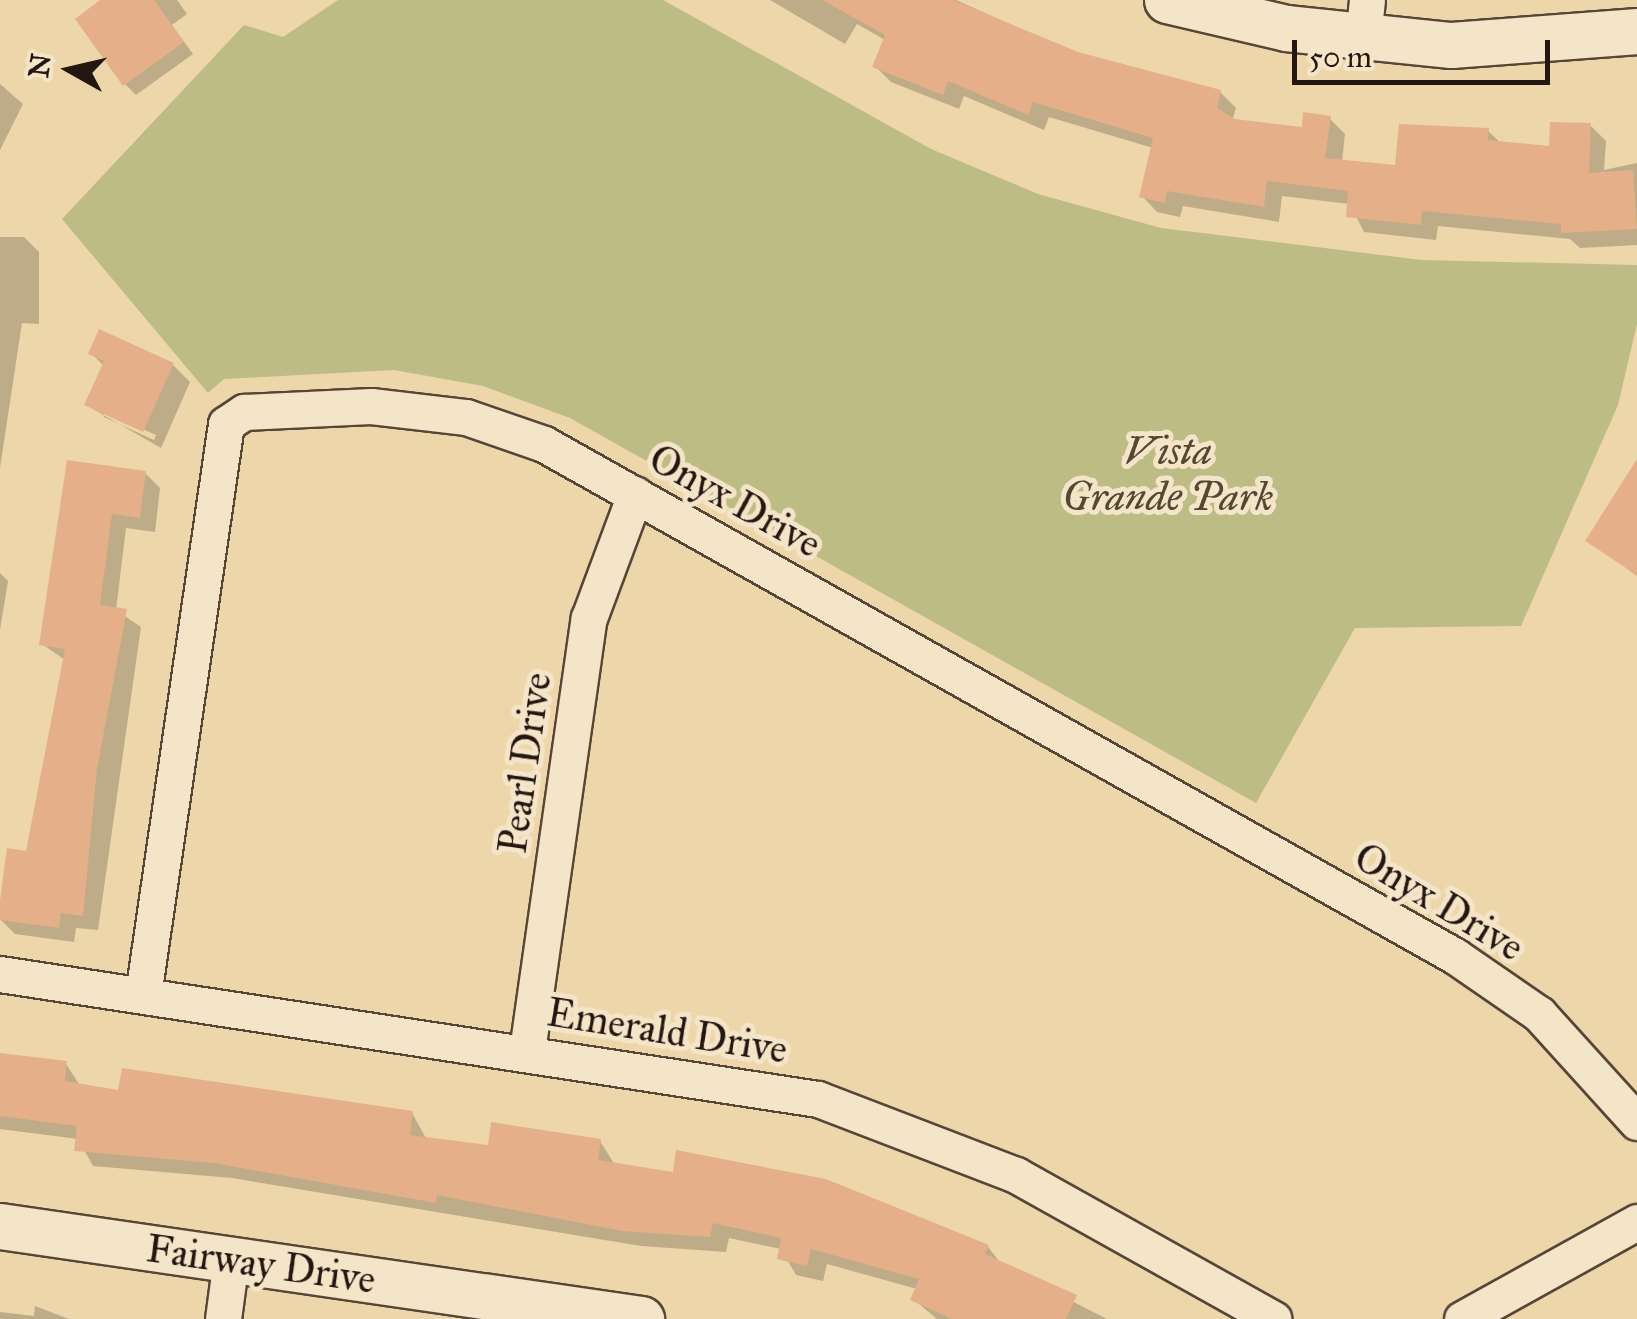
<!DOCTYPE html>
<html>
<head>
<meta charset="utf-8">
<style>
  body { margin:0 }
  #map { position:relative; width:1637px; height:1319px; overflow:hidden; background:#eed6ab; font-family:"IM FELL Great Primer",serif }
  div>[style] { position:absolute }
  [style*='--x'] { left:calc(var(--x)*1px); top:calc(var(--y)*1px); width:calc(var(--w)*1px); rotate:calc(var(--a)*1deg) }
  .green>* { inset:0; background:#bebc85 }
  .shadow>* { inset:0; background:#0003 }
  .building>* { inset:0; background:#e5af8a }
  .roads { filter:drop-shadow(2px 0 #564637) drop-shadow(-2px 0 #564637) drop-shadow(0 2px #564637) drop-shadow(0 -2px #564637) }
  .minor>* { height:35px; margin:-17.5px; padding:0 17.5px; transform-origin:17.5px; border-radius:17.5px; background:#f4e4c8 }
  .tertiary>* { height:45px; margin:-22.5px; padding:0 22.5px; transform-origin:22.5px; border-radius:22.5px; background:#f4e4c8 }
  span { translate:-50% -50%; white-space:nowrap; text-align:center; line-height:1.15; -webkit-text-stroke:10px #f4e4c8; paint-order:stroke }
  .park-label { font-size:40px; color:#524833; font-style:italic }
  .street-label { font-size:40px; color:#241610 }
  .north { position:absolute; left:20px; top:20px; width:100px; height:100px; -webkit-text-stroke:8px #f4e4c8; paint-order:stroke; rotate:278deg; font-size:28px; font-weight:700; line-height:40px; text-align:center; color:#241610 }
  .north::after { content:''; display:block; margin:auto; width:35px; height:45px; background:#241610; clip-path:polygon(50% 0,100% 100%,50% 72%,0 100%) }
  .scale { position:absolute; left:1292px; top:40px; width:258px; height:45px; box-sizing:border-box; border:5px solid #241610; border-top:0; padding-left:12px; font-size:30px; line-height:35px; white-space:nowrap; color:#241610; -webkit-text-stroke:8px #f4e4c8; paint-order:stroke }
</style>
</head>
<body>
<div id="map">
  <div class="green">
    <i style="clip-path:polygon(338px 0,663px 0,931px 149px,1038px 194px,1161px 228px,1422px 260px,1637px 265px,1637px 324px,1618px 405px,1521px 626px,1355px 628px,1256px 803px,570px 418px,483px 386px,394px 370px,224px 379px,208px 393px,62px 219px,244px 25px,283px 37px)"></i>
  </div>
  <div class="shadow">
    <i style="clip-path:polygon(105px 0,177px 0,187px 14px,172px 25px,193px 54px,136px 95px,125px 84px)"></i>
    <i style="clip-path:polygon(770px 0,956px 0,1077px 54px,1220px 92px,1236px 108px,1232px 121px,1304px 130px,1329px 118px,1345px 134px,1342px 162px,1397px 168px,1488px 131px,1502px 144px,1552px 149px,1590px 125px,1606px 141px,1604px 170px,1637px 163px,1637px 245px,1580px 248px,1570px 239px,1438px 226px,1436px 240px,1364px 232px,1350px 204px,1282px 196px,1279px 222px,1183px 206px,1180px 217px,1157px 212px,1142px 196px,1153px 148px,1049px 117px,1044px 130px,964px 96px,959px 109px,891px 82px,875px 66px,885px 40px,857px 24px,845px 44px)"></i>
    <i style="clip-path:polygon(0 84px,23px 104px,0 150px)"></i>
    <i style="clip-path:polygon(0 237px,24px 237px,39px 252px,39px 324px,22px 323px,0 468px)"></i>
    <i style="clip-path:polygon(evenodd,91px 353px,173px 365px,190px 382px,161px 448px,86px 405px,104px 366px,91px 353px,104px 412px,156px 435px,154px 440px,104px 417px,104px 412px)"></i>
    <i style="clip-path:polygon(69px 462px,145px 473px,160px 488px,155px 532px,126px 528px,116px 610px,141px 627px,98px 930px,76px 928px,74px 942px,15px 934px,0 919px,28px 854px,65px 660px,42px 644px)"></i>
    <i style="clip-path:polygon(1637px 488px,1637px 576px,1588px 540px)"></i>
    <i style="clip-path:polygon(0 573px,8px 581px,0 630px)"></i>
    <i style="clip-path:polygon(0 1054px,66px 1064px,81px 1087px,121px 1093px,412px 1113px,427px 1140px,490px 1147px,600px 1141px,615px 1165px,988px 1247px,1003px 1266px,1107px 1319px,937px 1319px,913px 1299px,917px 1289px,827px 1264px,823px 1281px,796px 1275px,781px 1249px,729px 1238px,726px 1252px,641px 1246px,232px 1178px,93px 1166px,78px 1139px,0 1129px)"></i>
    <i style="clip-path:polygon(35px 1306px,69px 1319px,0 1319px,0 1312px,34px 1316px)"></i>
  </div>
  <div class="building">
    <i style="clip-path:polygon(100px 0,154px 0,184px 42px,123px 86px,75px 19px)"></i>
    <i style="clip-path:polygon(822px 0,953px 0,1078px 52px,1221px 90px,1217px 108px,1235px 119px,1302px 127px,1303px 112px,1331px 116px,1325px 158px,1395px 165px,1399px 124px,1489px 128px,1488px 140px,1549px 146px,1550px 122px,1591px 123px,1589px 173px,1633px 170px,1637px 229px,1561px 233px,1561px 224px,1422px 211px,1421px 225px,1346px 217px,1348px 191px,1267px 181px,1264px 207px,1167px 191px,1165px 203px,1139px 197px,1153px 138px,1033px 102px,1028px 115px,948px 81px,943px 95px,872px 67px,885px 35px)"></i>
    <i style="clip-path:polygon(99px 329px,174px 363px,143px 432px,84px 405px,104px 361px,88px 354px)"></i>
    <i style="clip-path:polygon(1637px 459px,1637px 575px,1585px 541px)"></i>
    <i style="clip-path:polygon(67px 460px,146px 471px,140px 518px,112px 514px,100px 605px,127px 609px,97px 769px,83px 916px,61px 913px,59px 928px,0 920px,0 900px,7px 848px,26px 851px,65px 649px,39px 645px)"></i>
    <i style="clip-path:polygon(0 1053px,67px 1061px,65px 1081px,118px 1090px,122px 1068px,413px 1111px,410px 1135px,488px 1145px,491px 1122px,601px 1139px,598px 1160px,673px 1172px,676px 1150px,826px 1179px,989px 1245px,985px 1254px,1077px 1295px,1066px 1319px,952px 1319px,910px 1300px,919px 1279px,811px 1249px,807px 1266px,777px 1259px,781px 1238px,713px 1223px,710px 1237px,622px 1231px,437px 1195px,436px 1203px,213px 1163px,74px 1151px,77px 1126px,0 1116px)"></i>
  </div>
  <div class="roads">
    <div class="minor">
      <i style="--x:1363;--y:38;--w:38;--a:-84"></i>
      <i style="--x:0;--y:974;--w:827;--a:8.69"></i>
      <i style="--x:818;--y:1099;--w:212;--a:21"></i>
      <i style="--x:1016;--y:1175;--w:295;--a:29.2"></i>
      <i style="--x:143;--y:995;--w:577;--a:-81.73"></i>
      <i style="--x:226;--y:424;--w:22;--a:-34"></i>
      <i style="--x:244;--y:412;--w:127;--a:-2.7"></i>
      <i style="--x:371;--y:406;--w:96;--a:6.6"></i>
      <i style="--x:466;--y:417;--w:83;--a:19.1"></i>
      <i style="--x:544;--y:444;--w:1045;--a:29.34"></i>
      <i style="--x:1455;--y:956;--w:102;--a:34.6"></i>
      <i style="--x:1539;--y:1014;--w:146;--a:47.8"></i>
      <i style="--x:527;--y:1051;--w:437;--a:-81.9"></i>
      <i style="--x:589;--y:618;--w:132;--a:-69.6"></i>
      <i style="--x:223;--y:1319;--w:61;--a:-82.4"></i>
      <i style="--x:1462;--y:1319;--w:200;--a:-29"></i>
    </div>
    <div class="tertiary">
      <i style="--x:1167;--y:0;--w:122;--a:13.2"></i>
      <i style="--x:1286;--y:28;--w:166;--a:5.9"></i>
      <i style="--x:1451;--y:45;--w:187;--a:-4.3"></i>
      <i style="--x:0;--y:1226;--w:648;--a:8.26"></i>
    </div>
  </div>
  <div class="park-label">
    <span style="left:1168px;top:474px">Vista<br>Grande Park</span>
  </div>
  <div class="street-label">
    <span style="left:735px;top:501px;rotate:29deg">Onyx Drive</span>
    <span style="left:525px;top:763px;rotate:-82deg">Pearl Drive</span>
    <span style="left:1439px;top:902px;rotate:31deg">Onyx Drive</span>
    <span style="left:667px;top:1031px;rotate:9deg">Emerald Drive</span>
    <span style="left:261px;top:1264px;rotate:8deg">Fairway Drive</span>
  </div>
  <div class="north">N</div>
  <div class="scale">50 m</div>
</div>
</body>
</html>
